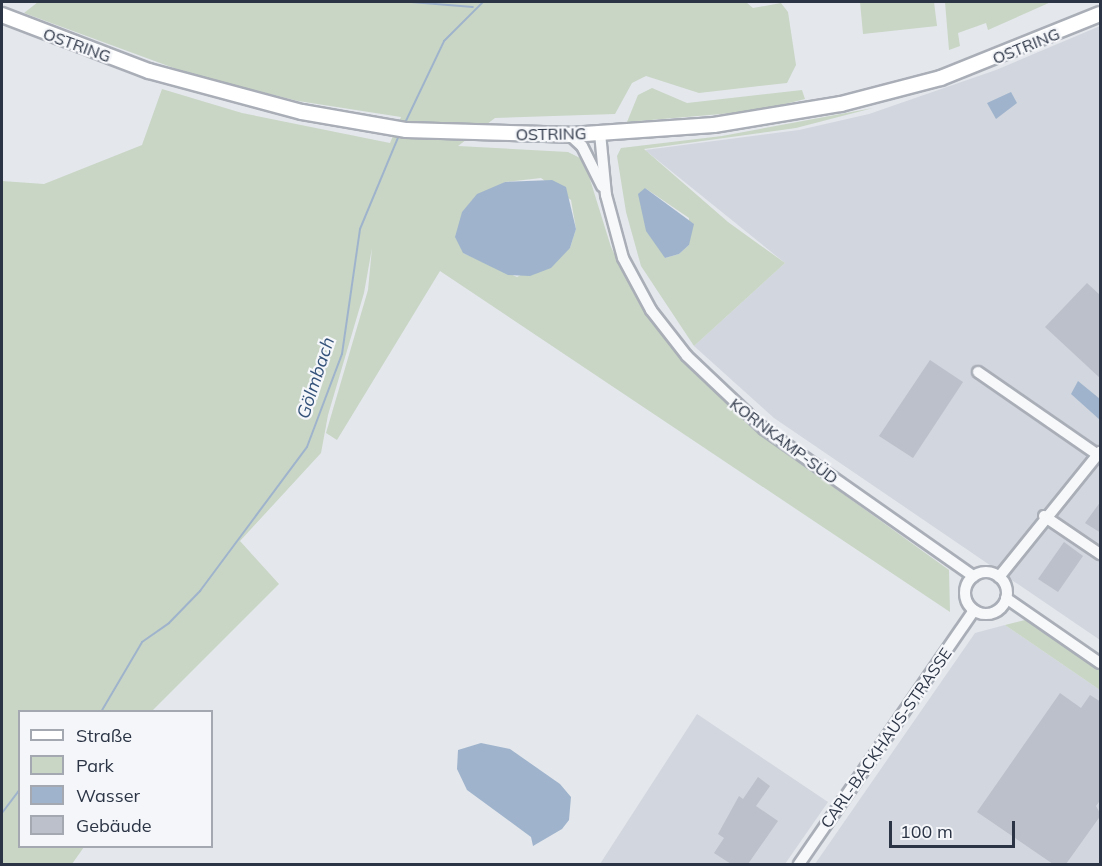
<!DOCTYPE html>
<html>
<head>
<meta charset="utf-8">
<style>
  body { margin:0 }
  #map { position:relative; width:1102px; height:866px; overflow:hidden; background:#e4e7ec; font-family:Mulish,sans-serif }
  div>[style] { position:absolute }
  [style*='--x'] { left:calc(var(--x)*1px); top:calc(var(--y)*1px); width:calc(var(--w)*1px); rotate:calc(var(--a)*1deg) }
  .built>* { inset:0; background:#d2d6de }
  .green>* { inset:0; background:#c9d6c5 }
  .water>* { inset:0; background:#9fb4cc }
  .stream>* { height:2px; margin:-1px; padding:0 1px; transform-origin:1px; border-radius:1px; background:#9fb4cc }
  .building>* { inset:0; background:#bbc0ca }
  .roads { filter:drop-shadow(2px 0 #a9aeb7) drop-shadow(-2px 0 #a9aeb7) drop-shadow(0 2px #a9aeb7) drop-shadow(0 -2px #a9aeb7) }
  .minor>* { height:10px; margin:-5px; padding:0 5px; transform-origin:5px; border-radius:5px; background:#f7f8fa }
  .minor>.ring { margin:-5px; padding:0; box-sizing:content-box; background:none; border:10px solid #f7f8fa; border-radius:50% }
  .major>* { height:14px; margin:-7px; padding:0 7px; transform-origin:7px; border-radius:7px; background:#fff }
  span { translate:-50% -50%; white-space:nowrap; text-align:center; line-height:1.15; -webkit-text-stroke:4.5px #f4f6f9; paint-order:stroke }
  .street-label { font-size:16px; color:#2b3445 }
  .water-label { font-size:18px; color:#34527a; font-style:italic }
  .frame { position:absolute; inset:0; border:3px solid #2b3445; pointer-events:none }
  .legend { position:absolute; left:18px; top:710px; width:195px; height:138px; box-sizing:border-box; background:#f4f6f9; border:2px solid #a4a8b1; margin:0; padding:8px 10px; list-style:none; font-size:18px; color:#2b3445 }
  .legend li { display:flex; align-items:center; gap:12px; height:30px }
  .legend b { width:30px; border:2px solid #a4a8b1 }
  .scale { position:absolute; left:889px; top:821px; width:126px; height:27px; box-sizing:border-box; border:3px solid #2b3445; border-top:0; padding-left:8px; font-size:18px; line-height:21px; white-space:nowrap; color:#2b3445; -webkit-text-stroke:4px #f4f6f9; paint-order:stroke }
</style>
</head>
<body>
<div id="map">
  <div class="built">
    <i style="clip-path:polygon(1100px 26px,1100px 640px,774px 418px,694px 346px,785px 263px,645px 150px,799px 130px,869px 114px,996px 70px)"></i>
    <i style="clip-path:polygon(1005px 625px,1100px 690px,1100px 864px,815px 864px,975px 633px)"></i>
    <i style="clip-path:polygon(697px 714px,828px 802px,785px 864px,600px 864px)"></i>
  </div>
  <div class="green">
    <i style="clip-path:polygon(evenodd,38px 2px,746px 2px,753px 8px,781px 3px,788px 12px,796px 65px,787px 83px,699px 93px,646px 76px,632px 83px,615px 114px,495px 118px,458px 146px,568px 152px,584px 160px,611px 247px,633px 292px,680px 357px,771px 442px,949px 570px,950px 612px,440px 271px,337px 440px,326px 433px,368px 290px,372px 248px,364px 293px,328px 415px,321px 453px,240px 541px,279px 584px,152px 711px,20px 712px,20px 846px,84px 847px,72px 864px,2px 864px,2px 181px,44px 184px,142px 145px,162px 89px,242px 113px,390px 143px,401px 117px,298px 101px,190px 74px,24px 13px,38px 2px,541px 178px,571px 200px,576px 229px,570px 248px,517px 277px,463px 253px,462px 212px,505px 182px,541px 178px)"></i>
    <i style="clip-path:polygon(860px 2px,934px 2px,937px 26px,863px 34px)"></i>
    <i style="clip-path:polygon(945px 2px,1051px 2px,988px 30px,986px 23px,958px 33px,960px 46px,949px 50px)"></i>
    <i style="clip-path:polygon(652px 88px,687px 103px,802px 90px,805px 99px,757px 111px,627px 122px,638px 95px)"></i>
    <i style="clip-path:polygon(evenodd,873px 108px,796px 128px,644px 149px,728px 222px,785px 263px,694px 346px,641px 266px,626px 212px,617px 156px,621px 148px,722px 136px,873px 108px,645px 188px,689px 218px,689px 245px,679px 254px,665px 258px,645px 188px)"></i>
    <i style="clip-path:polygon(1025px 620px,1100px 669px,1100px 690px,1005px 625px)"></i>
  </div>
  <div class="water">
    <i style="clip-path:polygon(1011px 92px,1017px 103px,996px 119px,987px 103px)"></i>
    <i style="clip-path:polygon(552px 180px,566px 187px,576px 229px,570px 248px,551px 268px,530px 276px,508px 275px,463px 253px,455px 237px,462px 212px,477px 194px,505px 182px)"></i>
    <i style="clip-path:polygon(645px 188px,694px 224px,689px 245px,679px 254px,665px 258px,646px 231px,638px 194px)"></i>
    <i style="clip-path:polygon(1078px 381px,1100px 399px,1100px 420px,1071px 394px)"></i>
    <i style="clip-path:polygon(481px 743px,510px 749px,560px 784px,571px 797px,569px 820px,562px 829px,533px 846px,531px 837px,467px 790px,457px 769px,458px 750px)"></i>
  </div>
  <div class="stream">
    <i style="--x:411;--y:2;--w:62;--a:4.6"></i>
    <i style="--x:404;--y:125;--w:93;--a:-64.5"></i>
    <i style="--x:444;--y:41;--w:55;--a:-45"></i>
    <i style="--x:101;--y:712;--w:81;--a:-59.6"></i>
    <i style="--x:142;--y:642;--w:33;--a:-35"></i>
    <i style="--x:169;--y:623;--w:45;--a:-45.9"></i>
    <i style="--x:200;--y:591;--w:179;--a:-53.4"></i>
    <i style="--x:307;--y:447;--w:99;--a:-69.4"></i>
    <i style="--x:342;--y:354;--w:126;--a:-81.8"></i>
    <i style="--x:360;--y:229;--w:104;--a:-67.4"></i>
    <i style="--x:2;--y:813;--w:30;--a:-53"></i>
  </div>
  <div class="building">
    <i style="clip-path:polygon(1087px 283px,1101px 296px,1101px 379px,1045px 327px)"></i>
    <i style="clip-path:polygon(930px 360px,963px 382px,913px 458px,879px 436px)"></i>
    <i style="clip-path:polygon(1101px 501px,1101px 533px,1085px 523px)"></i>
    <i style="clip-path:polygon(1064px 542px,1083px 556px,1058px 592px,1038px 579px)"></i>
    <i style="clip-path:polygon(1060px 693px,1081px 708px,1090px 695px,1101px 702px,1101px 799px,1096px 806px,1101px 815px,1066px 864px,1053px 864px,977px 812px)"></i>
    <i style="clip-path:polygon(758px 777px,770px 786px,756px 806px,778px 821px,748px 864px,731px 864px,714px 853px,724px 838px,718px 834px,739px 796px,743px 799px)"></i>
  </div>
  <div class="roads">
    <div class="minor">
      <i style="--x:600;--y:133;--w:62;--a:84.5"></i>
      <i style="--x:606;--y:195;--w:65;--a:74.9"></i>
      <i style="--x:623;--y:258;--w:59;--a:61.7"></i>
      <i style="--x:651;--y:310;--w:58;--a:52"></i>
      <i style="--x:687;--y:356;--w:106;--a:43.5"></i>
      <i style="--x:764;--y:429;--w:256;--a:35.1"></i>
      <i style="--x:570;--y:135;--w:16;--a:43"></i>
      <i style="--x:582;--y:146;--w:45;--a:63.4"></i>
      <i style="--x:978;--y:372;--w:146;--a:34.7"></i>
      <i style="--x:1044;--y:516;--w:68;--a:34.2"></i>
      <i class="ring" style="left:965px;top:572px;width:32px;height:32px"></i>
      <i style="--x:999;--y:577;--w:161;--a:-51.1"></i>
      <i style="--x:1006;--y:598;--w:114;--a:34.7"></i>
      <i style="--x:799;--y:864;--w:308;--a:-55.4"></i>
    </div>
    <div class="major">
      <i style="--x:2;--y:15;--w:157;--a:20.9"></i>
      <i style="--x:149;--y:71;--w:158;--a:15"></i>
      <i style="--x:302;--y:112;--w:106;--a:9.8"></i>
      <i style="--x:406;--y:130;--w:164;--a:1.7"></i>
      <i style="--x:570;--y:135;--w:144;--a:-4"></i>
      <i style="--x:714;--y:125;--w:129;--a:-9.4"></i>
      <i style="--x:841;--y:104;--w:103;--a:-14.6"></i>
      <i style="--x:941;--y:78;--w:171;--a:-21.9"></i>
    </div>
  </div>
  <div class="street-label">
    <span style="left:77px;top:45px;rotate:20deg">OSTRING</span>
    <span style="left:1026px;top:46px;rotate:-22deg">OSTRING</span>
    <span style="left:551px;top:134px;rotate:-1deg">OSTRING</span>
    <span style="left:784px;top:441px;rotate:37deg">KORNKAMP-SÜD</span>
    <span style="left:886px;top:738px;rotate:-55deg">CARL-BACKHAUS-STRASSE</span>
  </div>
  <div class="water-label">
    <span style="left:316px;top:378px;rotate:-72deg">Gölmbach</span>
  </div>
  <div class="frame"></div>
  <ul class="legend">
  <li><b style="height:8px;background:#fff"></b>Straße</li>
  <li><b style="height:16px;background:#c9d6c5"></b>Park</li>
  <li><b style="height:16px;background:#9fb4cc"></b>Wasser</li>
  <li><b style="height:16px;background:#bbc0ca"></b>Gebäude</li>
  </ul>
  <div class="scale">100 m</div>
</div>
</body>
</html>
